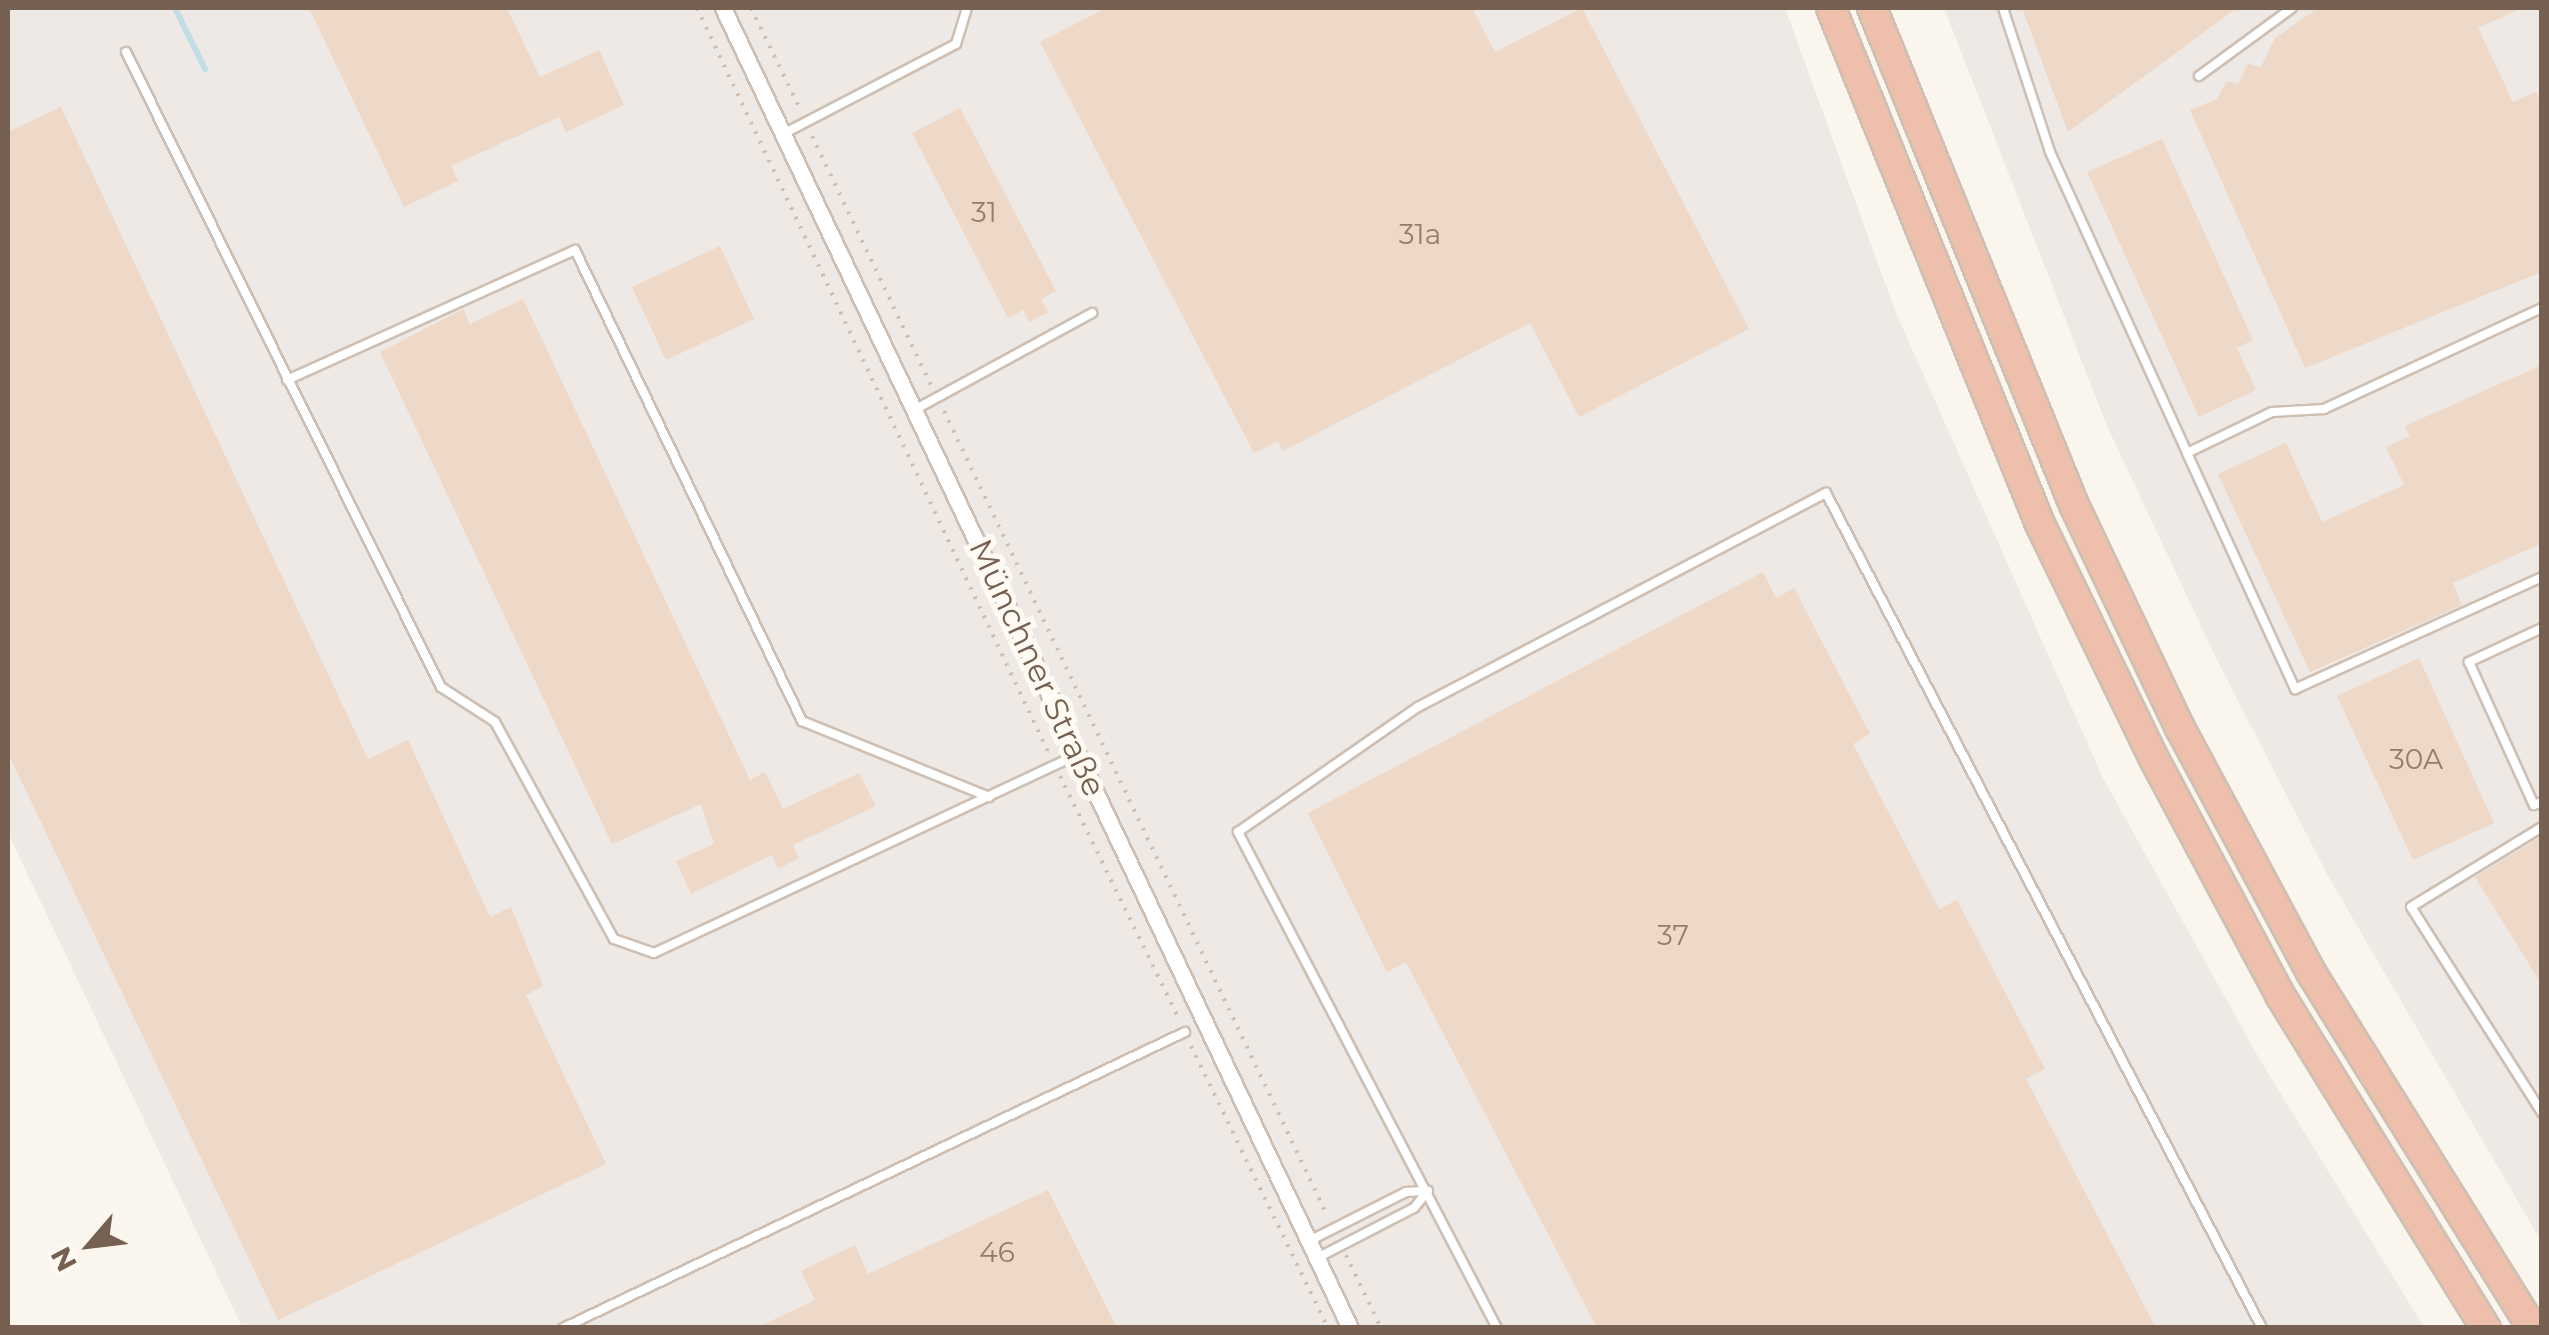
<!DOCTYPE html>
<html>
<head>
<meta charset="utf-8">
<style>
  body { margin:0 }
  #map { position:relative; width:2549px; height:1335px; overflow:hidden; background:#fbf6ed; font-family:Montserrat,sans-serif }
  div>[style] { position:absolute }
  [style*='--x'] { left:calc(var(--x)*1px); top:calc(var(--y)*1px); width:calc(var(--w)*1px); rotate:calc(var(--a)*1deg) }
  .industrial>* { inset:0; background:#eee9e5 }
  .stream>* { height:6px; margin:-3px; padding:0 3px; transform-origin:3px; border-radius:3px; background:#c2dde4 }
  .building>* { inset:0; background:#eed8c7 }
  .path>* { height:4px; margin-top:-2px; transform-origin:0; background:repeating-linear-gradient(90deg,#d3bcaa 0 2.5px,transparent 0 10.5px) }
  .roads { filter:drop-shadow(2px 0 #cdbfb3) drop-shadow(-2px 0 #cdbfb3) drop-shadow(0 2px #cdbfb3) drop-shadow(0 -2px #cdbfb3) }
  .lane>* { height:8px; margin:-4px; padding:0 4px; transform-origin:4px; border-radius:4px; background:#fff }
  .street>* { height:15px; margin:-7.5px; padding:0 7.5px; transform-origin:7.5px; border-radius:7.5px; background:#fff }
  .highway>* { height:28px; margin:-14px; padding:0 14px; transform-origin:14px; border-radius:14px; background:#eec0ab }
  span { translate:-50% -50%; white-space:nowrap; text-align:center; line-height:1.15; -webkit-text-stroke:10px #fefaf3; paint-order:stroke }
  .number-label { font-size:28px; color:#937e6e }
  .number-label span { -webkit-text-stroke-width:0 }
  .street-label { font-size:32px; color:#756051 }
  .frame { position:absolute; inset:0; border:10px solid #756051; pointer-events:none }
  .north { position:absolute; left:40px; top:1195px; width:100px; height:100px; -webkit-text-stroke:8px #fefaf3; paint-order:stroke; rotate:242deg; font-size:28px; font-weight:700; line-height:40px; text-align:center; color:#756051 }
  .north::after { content:''; display:block; margin:auto; width:35px; height:45px; background:#756051; clip-path:polygon(50% 0,100% 100%,50% 72%,0 100%) }
</style>
</head>
<body>
<div id="map">
  <div class="industrial">
    <i style="clip-path:polygon(8px 8px,1785px 8px,1896px 313px,2103px 778px,2260px 1060px,2424px 1327px,242px 1327px,8px 833px)"></i>
    <i style="clip-path:polygon(1944px 8px,2541px 8px,2541px 1241px,2328px 876px,2217px 660px,2107px 426px)"></i>
  </div>
  <div class="stream">
    <i style="--x:175;--y:8;--w:68;--a:63.8"></i>
  </div>
  <div class="building">
    <i style="clip-path:polygon(309px 8px,507px 8px,540px 77px,599px 50px,624px 105px,566px 132px,559px 117px,451px 166px,458px 181px,404px 207px)"></i>
    <i style="clip-path:polygon(1106px 8px,1472px 8px,1495px 52px,1582px 8px,1749px 329px,1579px 417px,1530px 323px,1283px 451px,1278px 441px,1254px 453px,1040px 42px)"></i>
    <i style="clip-path:polygon(2022px 8px,2237px 8px,2068px 132px)"></i>
    <i style="clip-path:polygon(2318px 8px,2522px 8px,2478px 28px,2513px 102px,2536px 92px,2542px 102px,2542px 272px,2305px 368px,2190px 110px,2217px 99px,2227px 81px,2238px 84px,2248px 64px,2261px 67px,2275px 38px)"></i>
    <i style="clip-path:polygon(61px 107px,368px 759px,408px 740px,490px 917px,511px 907px,543px 986px,526px 995px,606px 1164px,278px 1320px,8px 753px,8px 132px)"></i>
    <i style="clip-path:polygon(960px 108px,1056px 291px,1041px 299px,1048px 312px,1029px 322px,1023px 310px,1008px 318px,912px 133px)"></i>
    <i style="clip-path:polygon(2162px 139px,2253px 340px,2237px 348px,2256px 390px,2199px 417px,2087px 172px)"></i>
    <i style="clip-path:polygon(720px 246px,754px 319px,666px 360px,632px 287px)"></i>
    <i style="clip-path:polygon(523px 299px,750px 780px,765px 772px,783px 809px,859px 773px,876px 806px,793px 845px,799px 858px,778px 869px,772px 855px,691px 894px,676px 861px,714px 844px,701px 804px,612px 844px,380px 352px,463px 309px,470px 324px)"></i>
    <i style="clip-path:polygon(2542px 365px,2542px 543px,2453px 583px,2462px 605px,2310px 672px,2218px 474px,2286px 443px,2322px 522px,2404px 485px,2386px 447px,2410px 436px,2405px 426px)"></i>
    <i style="clip-path:polygon(1763px 572px,1776px 598px,1794px 588px,1870px 734px,1853px 744px,1939px 909px,1957px 900px,2045px 1069px,2026px 1079px,2156px 1328px,1597px 1328px,1406px 962px,1387px 972px,1308px 813px)"></i>
    <i style="clip-path:polygon(2419px 658px,2494px 823px,2413px 860px,2337px 696px)"></i>
    <i style="clip-path:polygon(2542px 836px,2542px 985px,2475px 877px)"></i>
    <i style="clip-path:polygon(1048px 1190px,1117px 1328px,756px 1328px,815px 1300px,801px 1271px,855px 1245px,868px 1274px)"></i>
  </div>
  <div class="path">
    <i style="--x:697;--y:8;--w:825;--a:64.74"></i>
    <i style="--x:751;--y:8;--w:112;--a:64.1"></i>
    <i style="--x:812;--y:136;--w:276;--a:64.5"></i>
    <i style="--x:944;--y:411;--w:891;--a:64.53"></i>
    <i style="--x:1060;--y:776;--w:271;--a:63.9"></i>
    <i style="--x:1191;--y:1046;--w:314;--a:64.1"></i>
    <i style="--x:1346;--y:1255;--w:81;--a:64.4"></i>
  </div>
  <div class="roads">
    <div class="lane">
      <i style="--x:2003;--y:8;--w:151;--a:71.9"></i>
      <i style="--x:2050;--y:152;--w:331;--a:65.5"></i>
      <i style="--x:2187;--y:453;--w:94;--a:-25.8"></i>
      <i style="--x:2272;--y:412;--w:52;--a:-3.3"></i>
      <i style="--x:2324;--y:409;--w:240;--a:-24.9"></i>
      <i style="--x:126;--y:52;--w:709;--a:63.62"></i>
      <i style="--x:441;--y:687;--w:64;--a:32.9"></i>
      <i style="--x:495;--y:722;--w:247;--a:61.3"></i>
      <i style="--x:614;--y:939;--w:42;--a:19.3"></i>
      <i style="--x:654;--y:953;--w:468;--a:-25.1"></i>
      <i style="--x:2199;--y:76;--w:115;--a:-36.2"></i>
      <i style="--x:783;--y:134;--w:195;--a:-27.5"></i>
      <i style="--x:956;--y:44;--w:38;--a:-73"></i>
      <i style="--x:287;--y:380;--w:316;--a:-24.3"></i>
      <i style="--x:575;--y:250;--w:523;--a:64.27"></i>
      <i style="--x:802;--y:721;--w:202;--a:22.1"></i>
      <i style="--x:914;--y:410;--w:203;--a:-28.6"></i>
      <i style="--x:2187;--y:453;--w:260;--a:65.4"></i>
      <i style="--x:2295;--y:689;--w:271;--a:-24.4"></i>
      <i style="--x:2542;--y:628;--w:81;--a:155"></i>
      <i style="--x:2469;--y:662;--w:157;--a:65.6"></i>
      <i style="--x:2534;--y:805;--w:9;--a:-21"></i>
      <i style="--x:2542;--y:827;--w:153;--a:148.6"></i>
      <i style="--x:2411;--y:907;--w:244;--a:57.5"></i>
      <i style="--x:1309;--y:1241;--w:109;--a:-26.8"></i>
      <i style="--x:1406;--y:1192;--w:22;--a:-3"></i>
      <i style="--x:1317;--y:1258;--w:109;--a:-27.3"></i>
      <i style="--x:1414;--y:1208;--w:22;--a:-51"></i>
      <i style="--x:563;--y:1328;--w:689;--a:-25.45"></i>
      <i style="--x:1497;--y:1328;--w:560;--a:-117.57"></i>
      <i style="--x:1238;--y:832;--w:219;--a:-34.8"></i>
      <i style="--x:1418;--y:707;--w:461;--a:-27.7"></i>
      <i style="--x:1826;--y:493;--w:942;--a:62.43"></i>
    </div>
    <div class="street">
      <i style="--x:723;--y:8;--w:1461;--a:64.59"></i>
    </div>
    <div class="highway">
      <i style="--x:1831;--y:8;--w:557;--a:67.95"></i>
      <i style="--x:2040;--y:524;--w:259;--a:64.1"></i>
      <i style="--x:2153;--y:757;--w:270;--a:61.9"></i>
      <i style="--x:2280;--y:995;--w:392;--a:58.3"></i>
      <i style="--x:1872;--y:8;--w:536;--a:67.88"></i>
      <i style="--x:2074;--y:505;--w:247;--a:64.6"></i>
      <i style="--x:2180;--y:728;--w:279;--a:61.8"></i>
      <i style="--x:2312;--y:974;--w:417;--a:58.1"></i>
    </div>
  </div>
  <div class="number-label">
    <span style="left:984px;top:212px">31</span>
    <span style="left:1420px;top:234px">31a</span>
    <span style="left:2416px;top:759px">30A</span>
    <span style="left:1673px;top:935px">37</span>
    <span style="left:997px;top:1252px">46</span>
  </div>
  <div class="street-label">
    <span style="left:1037px;top:668px;rotate:65deg">Münchner Straße</span>
  </div>
  <div class="frame"></div>
  <div class="north">N</div>
</div>
</body>
</html>
